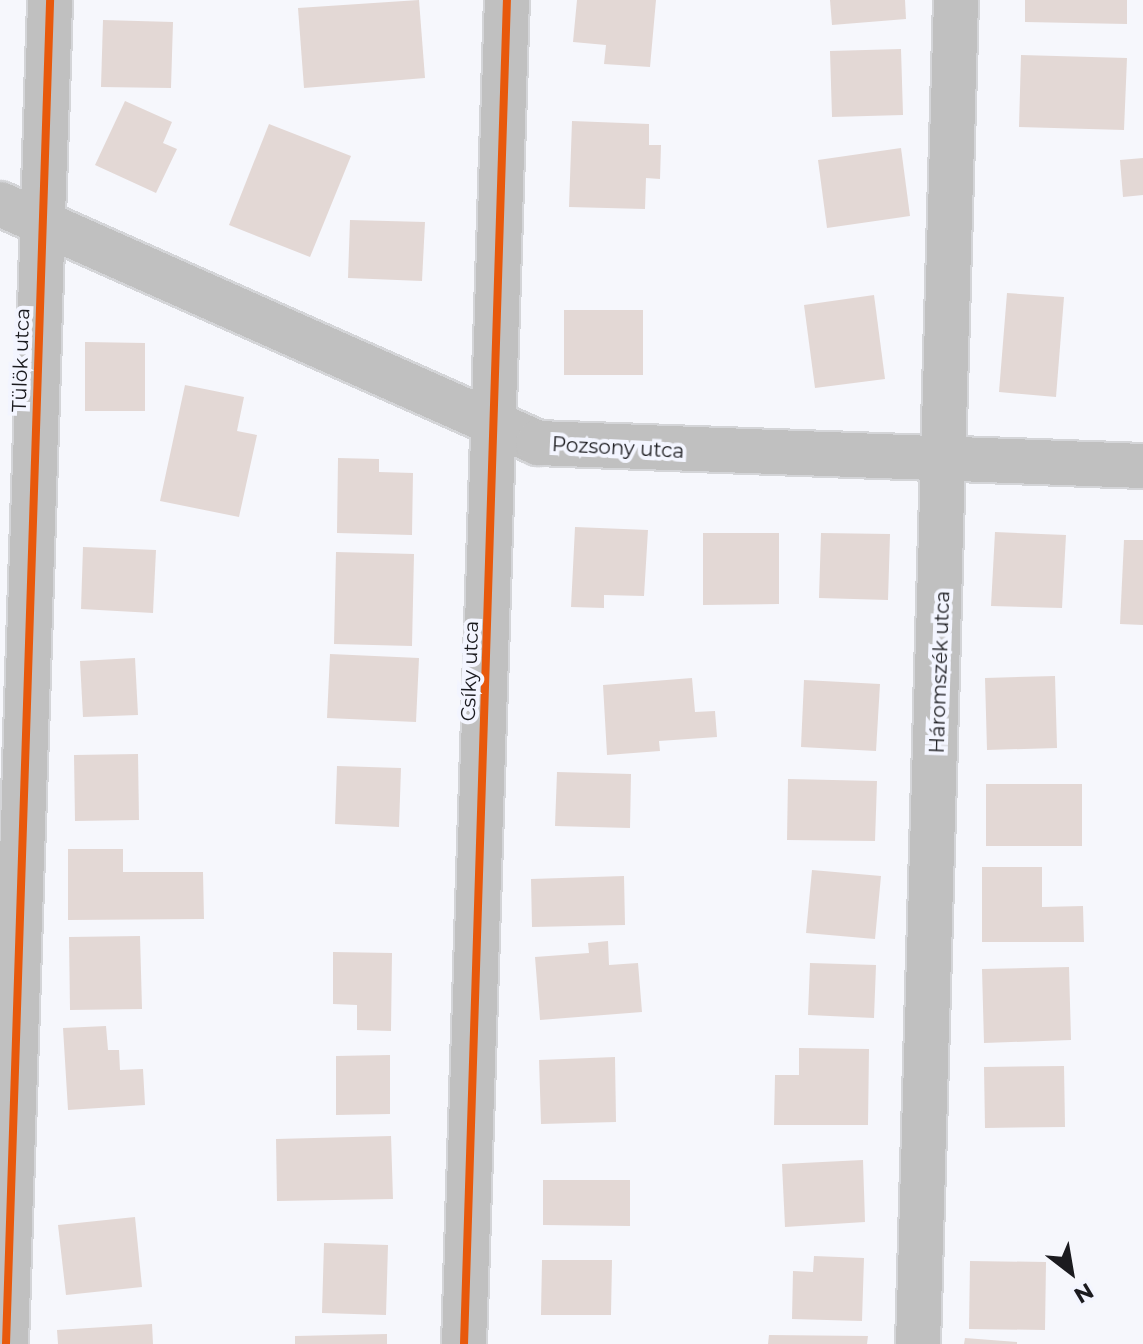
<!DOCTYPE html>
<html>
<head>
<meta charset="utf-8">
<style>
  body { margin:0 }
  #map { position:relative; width:1143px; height:1344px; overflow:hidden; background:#f6f7fc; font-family:Montserrat,sans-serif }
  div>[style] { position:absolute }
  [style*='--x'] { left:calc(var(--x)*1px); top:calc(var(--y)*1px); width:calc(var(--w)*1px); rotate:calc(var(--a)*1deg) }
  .building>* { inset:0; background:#e3d8d5 }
  .roads { filter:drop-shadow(2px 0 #d4d5d8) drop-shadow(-2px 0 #d4d5d8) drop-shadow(0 2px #d4d5d8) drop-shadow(0 -2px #d4d5d8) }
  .minor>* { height:44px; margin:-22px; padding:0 22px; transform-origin:22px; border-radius:22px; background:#c0c0c0 }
  .cycleway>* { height:8px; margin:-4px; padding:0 4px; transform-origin:4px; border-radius:4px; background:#e8590c }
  span { translate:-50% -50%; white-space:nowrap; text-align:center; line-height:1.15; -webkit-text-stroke:8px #f3f5ff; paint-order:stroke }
  .street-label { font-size:20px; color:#1b1b1f }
  .north { position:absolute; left:1031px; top:1232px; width:80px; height:80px; -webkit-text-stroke:6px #f3f5ff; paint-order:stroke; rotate:149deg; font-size:22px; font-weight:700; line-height:32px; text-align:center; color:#1b1b1f }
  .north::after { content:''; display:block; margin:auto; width:28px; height:36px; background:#1b1b1f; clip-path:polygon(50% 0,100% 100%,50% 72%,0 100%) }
</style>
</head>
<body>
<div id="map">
  <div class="building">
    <i style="clip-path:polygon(419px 0,425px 78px,304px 88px,298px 8px)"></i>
    <i style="clip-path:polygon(577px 0,656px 0,650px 67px,604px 64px,606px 45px,573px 42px)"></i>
    <i style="clip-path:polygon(830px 0,905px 0,906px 19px,832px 25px)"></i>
    <i style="clip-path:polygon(1025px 0,1127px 0,1127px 24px,1025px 22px)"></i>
    <i style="clip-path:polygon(103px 20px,173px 22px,171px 88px,101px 87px)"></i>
    <i style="clip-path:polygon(901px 49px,903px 115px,832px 117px,830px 51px)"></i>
    <i style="clip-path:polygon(1021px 55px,1127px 58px,1124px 130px,1019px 127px)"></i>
    <i style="clip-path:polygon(125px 101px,172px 122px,163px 143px,177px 149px,156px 193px,95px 165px)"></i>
    <i style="clip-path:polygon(572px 121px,649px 124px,649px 145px,661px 145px,660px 179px,646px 178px,645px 209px,569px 207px)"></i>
    <i style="clip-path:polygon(269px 124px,351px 156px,310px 257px,229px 225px)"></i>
    <i style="clip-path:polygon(901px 148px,910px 216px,827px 228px,818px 160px)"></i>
    <i style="clip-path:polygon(1143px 158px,1143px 195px,1123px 197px,1120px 160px)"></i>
    <i style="clip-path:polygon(350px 220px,425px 222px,422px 281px,348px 278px)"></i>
    <i style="clip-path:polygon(1007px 293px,1064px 297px,1056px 397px,999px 392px)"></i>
    <i style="clip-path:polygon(874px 295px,885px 379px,815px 388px,804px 305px)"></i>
    <i style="clip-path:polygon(564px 310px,643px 310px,643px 375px,564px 375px)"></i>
    <i style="clip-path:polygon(85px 342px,145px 343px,145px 411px,85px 411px)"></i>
    <i style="clip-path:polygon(185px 385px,244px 397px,237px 431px,257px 435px,239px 517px,160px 501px)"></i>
    <i style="clip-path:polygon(338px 458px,379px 459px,379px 472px,413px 473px,412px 535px,337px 533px)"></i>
    <i style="clip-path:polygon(575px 527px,648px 530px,644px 596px,604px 595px,604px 608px,571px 607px)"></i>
    <i style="clip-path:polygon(995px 532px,1066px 535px,1062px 608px,991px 606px)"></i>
    <i style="clip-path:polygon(703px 533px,779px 533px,779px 604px,703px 605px)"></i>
    <i style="clip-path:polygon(821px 533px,890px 534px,888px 600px,819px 598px)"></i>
    <i style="clip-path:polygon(1124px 540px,1143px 540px,1143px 625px,1120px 624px)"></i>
    <i style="clip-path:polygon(83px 547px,156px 550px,153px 613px,81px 609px)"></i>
    <i style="clip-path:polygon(336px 552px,414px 554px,412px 646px,334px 644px)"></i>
    <i style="clip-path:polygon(330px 654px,419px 658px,416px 722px,327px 718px)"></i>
    <i style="clip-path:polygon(135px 658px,138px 715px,83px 717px,80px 661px)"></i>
    <i style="clip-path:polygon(1055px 676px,1057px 748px,987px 750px,985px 678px)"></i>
    <i style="clip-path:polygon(692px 678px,695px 712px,715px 711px,717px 737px,659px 741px,660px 751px,607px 755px,603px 685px)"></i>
    <i style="clip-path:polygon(804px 680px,880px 684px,876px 751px,801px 747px)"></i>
    <i style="clip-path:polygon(138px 754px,139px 820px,75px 821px,74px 755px)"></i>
    <i style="clip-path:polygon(337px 766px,401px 768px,399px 827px,335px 824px)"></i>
    <i style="clip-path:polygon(557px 772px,631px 774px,630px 828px,555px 826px)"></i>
    <i style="clip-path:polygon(788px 779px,877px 781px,875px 841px,787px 840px)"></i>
    <i style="clip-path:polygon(986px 784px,1082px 784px,1082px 846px,986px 846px)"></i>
    <i style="clip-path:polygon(68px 849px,123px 849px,123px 872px,203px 872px,204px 919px,68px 920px)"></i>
    <i style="clip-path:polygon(982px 867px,1042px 867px,1042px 907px,1083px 906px,1084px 942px,982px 942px)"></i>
    <i style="clip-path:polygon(812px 870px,881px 876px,875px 939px,806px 933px)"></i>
    <i style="clip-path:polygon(624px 876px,625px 925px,532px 927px,531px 879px)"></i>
    <i style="clip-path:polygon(140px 936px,142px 1009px,70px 1010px,69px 937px)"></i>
    <i style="clip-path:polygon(608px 941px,609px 965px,638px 963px,642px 1012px,540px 1020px,535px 957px,589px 953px,588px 943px)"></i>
    <i style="clip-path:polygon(333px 952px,392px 953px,391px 1031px,357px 1030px,357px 1005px,333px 1004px)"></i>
    <i style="clip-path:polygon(810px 963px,876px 965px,874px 1018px,808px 1015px)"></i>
    <i style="clip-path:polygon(1069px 967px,1071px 1040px,984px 1043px,982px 969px)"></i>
    <i style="clip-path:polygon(106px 1026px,108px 1050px,119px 1050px,120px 1070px,143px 1069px,145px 1105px,68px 1110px,63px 1028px)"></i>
    <i style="clip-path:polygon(799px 1048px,869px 1049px,868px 1125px,774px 1125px,775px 1075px,799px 1075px)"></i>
    <i style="clip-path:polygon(390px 1055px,390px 1114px,336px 1115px,336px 1056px)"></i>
    <i style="clip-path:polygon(615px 1057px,616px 1122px,541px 1124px,539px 1060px)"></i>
    <i style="clip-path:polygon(1064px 1066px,1065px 1127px,985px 1128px,984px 1067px)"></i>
    <i style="clip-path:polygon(391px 1136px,393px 1199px,277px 1201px,276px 1139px)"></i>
    <i style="clip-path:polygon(863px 1160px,865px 1222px,785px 1227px,782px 1164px)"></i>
    <i style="clip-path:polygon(543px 1180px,630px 1180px,630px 1226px,543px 1225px)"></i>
    <i style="clip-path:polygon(135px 1217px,142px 1287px,66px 1295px,58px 1225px)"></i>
    <i style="clip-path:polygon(324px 1243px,388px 1245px,386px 1315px,322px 1313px)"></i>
    <i style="clip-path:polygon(814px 1256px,864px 1258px,862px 1321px,792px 1319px,793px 1271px,813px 1272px)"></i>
    <i style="clip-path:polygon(542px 1260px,612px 1260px,611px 1315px,541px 1315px)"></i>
    <i style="clip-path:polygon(970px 1261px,1046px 1262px,1045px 1330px,969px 1329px)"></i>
    <i style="clip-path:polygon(152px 1324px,153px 1344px,58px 1344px,57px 1330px)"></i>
    <i style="clip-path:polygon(387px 1334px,387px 1344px,295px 1344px,295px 1336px)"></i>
    <i style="clip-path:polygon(769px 1335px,868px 1336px,867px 1344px,768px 1344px)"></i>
    <i style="clip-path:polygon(965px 1338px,1017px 1342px,1017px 1344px,964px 1344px)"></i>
  </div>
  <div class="roads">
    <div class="minor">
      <i style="--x:0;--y:204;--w:589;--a:23.95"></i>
      <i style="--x:538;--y:443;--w:605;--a:2.18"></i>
      <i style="--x:6;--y:1344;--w:1345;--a:-88.12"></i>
      <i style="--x:464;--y:1344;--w:1345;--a:-88.17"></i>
      <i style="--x:918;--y:1344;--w:1345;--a:-88.38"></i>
    </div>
  </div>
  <div class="cycleway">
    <i style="--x:6;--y:1344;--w:1345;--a:-88.12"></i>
    <i style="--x:464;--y:1344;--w:1345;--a:-88.17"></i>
  </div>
  <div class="street-label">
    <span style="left:21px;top:360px;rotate:-88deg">Tülök utca</span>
    <span style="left:618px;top:448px;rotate:3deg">Pozsony utca</span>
    <span style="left:470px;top:671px;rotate:-88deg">Csíky utca</span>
    <span style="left:940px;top:672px;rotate:-88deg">Háromszék utca</span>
  </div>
  <div class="north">N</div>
</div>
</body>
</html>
